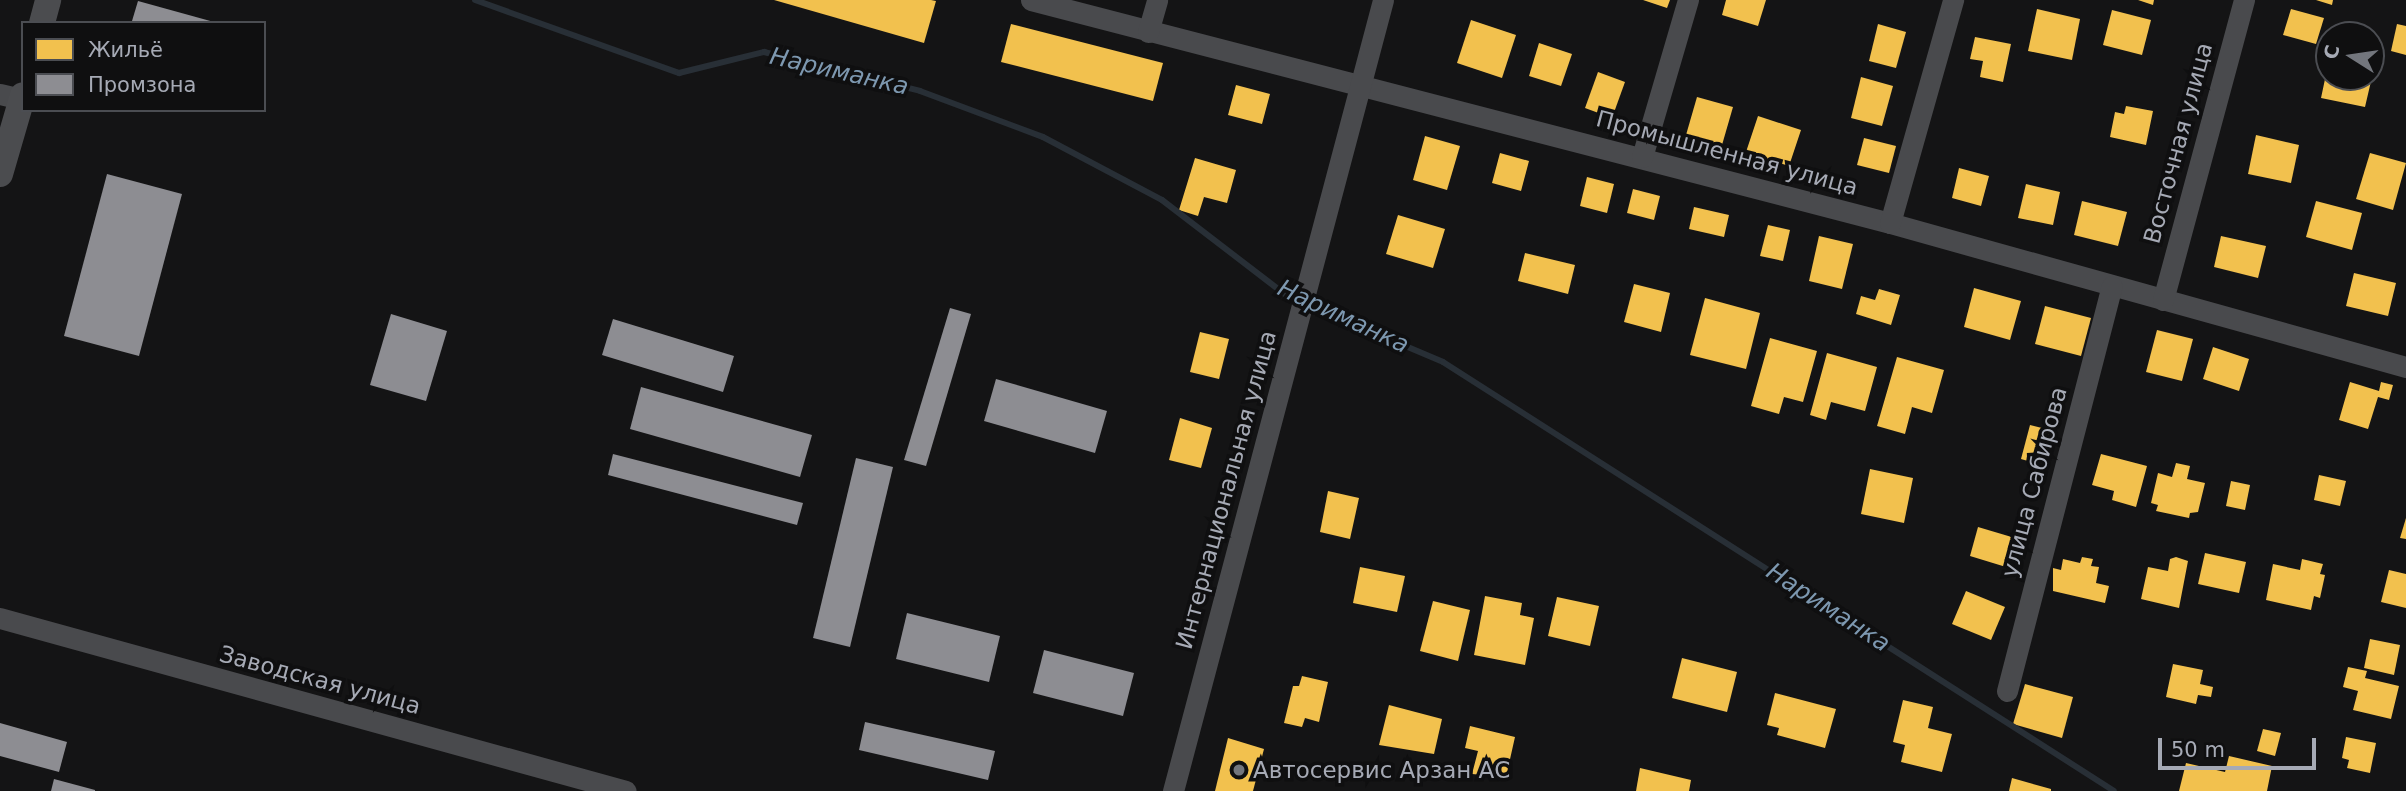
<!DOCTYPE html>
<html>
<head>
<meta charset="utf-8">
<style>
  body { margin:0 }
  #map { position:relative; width:2406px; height:791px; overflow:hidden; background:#141415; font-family:"DejaVu Sans",sans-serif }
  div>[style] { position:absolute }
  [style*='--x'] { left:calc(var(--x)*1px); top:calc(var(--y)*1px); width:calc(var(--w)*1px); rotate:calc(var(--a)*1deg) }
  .homes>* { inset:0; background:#f2c14e }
  .industry>* { inset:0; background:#8d8d92 }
  .stream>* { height:6px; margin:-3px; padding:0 3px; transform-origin:3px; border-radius:3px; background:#282f36 }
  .minor>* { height:21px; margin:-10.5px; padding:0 10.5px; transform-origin:10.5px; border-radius:10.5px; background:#494a4d }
  .major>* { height:26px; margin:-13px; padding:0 13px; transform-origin:13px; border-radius:13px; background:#4b4c4f }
  .dots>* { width:19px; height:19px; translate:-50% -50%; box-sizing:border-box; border:4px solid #0f0f10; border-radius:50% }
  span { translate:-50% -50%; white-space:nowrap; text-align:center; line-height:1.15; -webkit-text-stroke:7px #0f0f10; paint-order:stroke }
  .street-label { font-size:23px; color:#a6aab5 }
  .poi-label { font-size:23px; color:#a6aab5 }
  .left { translate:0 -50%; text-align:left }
  .water-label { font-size:24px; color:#7d98b0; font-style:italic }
  .legend { position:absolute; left:21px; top:21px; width:245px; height:91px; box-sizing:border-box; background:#0f0f10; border:2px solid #4b4d52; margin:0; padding:9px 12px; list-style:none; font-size:21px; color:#a6aab5 }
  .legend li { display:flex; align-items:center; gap:14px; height:35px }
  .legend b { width:35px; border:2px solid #4b4d52 }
  .north { position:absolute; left:2315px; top:21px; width:70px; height:70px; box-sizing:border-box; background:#0f0f10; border:2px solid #4b4d52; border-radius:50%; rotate:282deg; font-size:19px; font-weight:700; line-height:28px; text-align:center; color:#a6aab5 }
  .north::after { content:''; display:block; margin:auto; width:24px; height:32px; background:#73767d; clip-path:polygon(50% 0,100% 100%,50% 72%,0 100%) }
  .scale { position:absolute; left:2158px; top:738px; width:158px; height:32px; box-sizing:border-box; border:4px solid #a6aab5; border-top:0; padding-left:9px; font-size:21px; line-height:24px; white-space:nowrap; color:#a6aab5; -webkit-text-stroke:5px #0f0f10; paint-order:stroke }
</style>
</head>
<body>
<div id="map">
  <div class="homes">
    <i style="clip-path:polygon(774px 0,931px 0,936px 1px,924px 43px)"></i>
    <i style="clip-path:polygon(1643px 0,1670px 0,1667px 8px)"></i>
    <i style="clip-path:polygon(1726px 0,1766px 0,1758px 26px,1722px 15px)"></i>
    <i style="clip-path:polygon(2138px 0,2154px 0,2153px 5px)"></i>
    <i style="clip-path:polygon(2316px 0,2333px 0,2332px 5px)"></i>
    <i style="clip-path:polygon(2037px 9px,2080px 19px,2072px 60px,2028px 51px)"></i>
    <i style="clip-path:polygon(2291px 9px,2324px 18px,2316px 44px,2283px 35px)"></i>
    <i style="clip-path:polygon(2112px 10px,2151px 20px,2142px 55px,2103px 45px)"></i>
    <i style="clip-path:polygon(1471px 20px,1516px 35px,1502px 78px,1457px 63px)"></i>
    <i style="clip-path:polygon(1011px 24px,1163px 63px,1153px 101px,1001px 62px)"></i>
    <i style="clip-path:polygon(1878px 24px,1906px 32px,1896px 68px,1869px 61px)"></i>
    <i style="clip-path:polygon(2397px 24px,2406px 26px,2406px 55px,2391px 51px)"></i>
    <i style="clip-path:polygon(1975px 37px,2011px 44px,2003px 82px,1980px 77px,1983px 61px,1970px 59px)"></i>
    <i style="clip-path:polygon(1539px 43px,1572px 54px,1561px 86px,1529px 76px)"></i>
    <i style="clip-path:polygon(2328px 65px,2329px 77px,2372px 77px,2365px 107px,2321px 98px)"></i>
    <i style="clip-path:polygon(1598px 72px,1625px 82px,1612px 118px,1585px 108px)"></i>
    <i style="clip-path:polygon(1861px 77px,1893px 86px,1882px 126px,1851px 118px)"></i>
    <i style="clip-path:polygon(1236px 85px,1270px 94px,1262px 124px,1228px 115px)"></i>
    <i style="clip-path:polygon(1697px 97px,1733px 107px,1722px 145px,1686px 135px)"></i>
    <i style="clip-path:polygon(2126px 106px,2153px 111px,2146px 145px,2110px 137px,2115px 112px,2124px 114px)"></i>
    <i style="clip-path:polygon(1758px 116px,1801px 130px,1789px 166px,1746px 152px)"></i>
    <i style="clip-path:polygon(2256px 135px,2299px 145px,2291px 183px,2248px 174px)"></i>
    <i style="clip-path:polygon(1425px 136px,1460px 146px,1447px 190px,1413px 180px)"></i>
    <i style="clip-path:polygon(1864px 138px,1896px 146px,1889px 173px,1857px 165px)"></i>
    <i style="clip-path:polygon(1500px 153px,1529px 161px,1521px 191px,1492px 183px)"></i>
    <i style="clip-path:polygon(2370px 153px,2406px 163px,2393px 210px,2356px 199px)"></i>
    <i style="clip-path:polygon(1195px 158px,1236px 170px,1227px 203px,1204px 197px,1198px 216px,1179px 210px)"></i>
    <i style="clip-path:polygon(1959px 168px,1989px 176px,1981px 206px,1952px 198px)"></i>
    <i style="clip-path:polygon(1587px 177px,1614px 184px,1607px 213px,1580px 206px)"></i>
    <i style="clip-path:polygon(2026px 184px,2060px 192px,2053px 225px,2018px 218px)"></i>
    <i style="clip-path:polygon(1633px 189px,1660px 196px,1654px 220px,1627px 213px)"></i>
    <i style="clip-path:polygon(2082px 201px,2127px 212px,2118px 246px,2074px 235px)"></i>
    <i style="clip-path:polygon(2316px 201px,2362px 213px,2352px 250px,2306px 237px)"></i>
    <i style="clip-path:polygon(1694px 207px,1729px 215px,1724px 237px,1689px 229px)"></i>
    <i style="clip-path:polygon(1398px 215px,1445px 229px,1433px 268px,1386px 254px)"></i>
    <i style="clip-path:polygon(1768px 225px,1790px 230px,1783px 261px,1760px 256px)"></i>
    <i style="clip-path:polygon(1819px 236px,1853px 244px,1842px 289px,1809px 281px)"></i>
    <i style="clip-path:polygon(2221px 236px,2266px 246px,2258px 278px,2214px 267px)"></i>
    <i style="clip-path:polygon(1525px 253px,1575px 265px,1568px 294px,1518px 281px)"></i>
    <i style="clip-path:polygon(2354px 273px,2396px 283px,2388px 316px,2346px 306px)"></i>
    <i style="clip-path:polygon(1634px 284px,1670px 293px,1661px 332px,1624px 322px)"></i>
    <i style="clip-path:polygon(1974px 288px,2021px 301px,2010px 340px,1964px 327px)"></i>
    <i style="clip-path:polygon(1879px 289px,1900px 295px,1891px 325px,1856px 314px,1861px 296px,1875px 300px)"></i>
    <i style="clip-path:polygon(1705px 298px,1760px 313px,1746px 369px,1690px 355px)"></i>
    <i style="clip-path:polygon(2045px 306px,2091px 318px,2081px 356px,2035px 344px)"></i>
    <i style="clip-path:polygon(2157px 330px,2193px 339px,2182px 381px,2146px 372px)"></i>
    <i style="clip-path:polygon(1200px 332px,1229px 339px,1219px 379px,1190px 372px)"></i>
    <i style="clip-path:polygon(1770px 338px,1817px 351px,1803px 402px,1784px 397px,1779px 414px,1751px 406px)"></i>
    <i style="clip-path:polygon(2213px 347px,2249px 359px,2239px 391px,2203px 379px)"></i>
    <i style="clip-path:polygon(1827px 353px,1877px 367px,1865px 411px,1831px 402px,1826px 420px,1810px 415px)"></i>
    <i style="clip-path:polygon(1897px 357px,1944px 370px,1932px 413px,1912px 407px,1905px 434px,1877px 426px)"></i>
    <i style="clip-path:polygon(2350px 382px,2379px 391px,2381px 382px,2393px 385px,2389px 400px,2378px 397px,2368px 429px,2339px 420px)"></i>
    <i style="clip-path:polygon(1180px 418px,1212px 428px,1201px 468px,1169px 460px)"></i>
    <i style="clip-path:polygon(2030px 425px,2054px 431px,2045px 466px,2021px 459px)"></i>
    <i style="clip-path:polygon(2101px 454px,2147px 466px,2136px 507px,2112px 500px,2114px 491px,2092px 485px)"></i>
    <i style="clip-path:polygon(2176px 463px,2190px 466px,2187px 479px,2205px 483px,2198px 512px,2190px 513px,2189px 518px,2156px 511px,2158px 505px,2151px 503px,2158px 473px,2172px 477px)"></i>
    <i style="clip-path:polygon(1870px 469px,1913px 478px,1904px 523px,1861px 514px)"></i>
    <i style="clip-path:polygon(2319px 475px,2346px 481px,2340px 506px,2314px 500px)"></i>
    <i style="clip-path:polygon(2231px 481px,2250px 485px,2245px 510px,2226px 506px)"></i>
    <i style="clip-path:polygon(1328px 491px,1359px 498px,1350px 539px,1320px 532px)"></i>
    <i style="clip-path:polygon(2406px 518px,2406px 539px,2400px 538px)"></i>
    <i style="clip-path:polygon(1978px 527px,2015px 538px,2006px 567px,1970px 556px)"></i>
    <i style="clip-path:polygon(2205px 553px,2246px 562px,2239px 593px,2198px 584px)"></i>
    <i style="clip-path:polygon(2082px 557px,2093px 559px,2091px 566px,2099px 567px,2096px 583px,2109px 586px,2105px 603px,2053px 591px,2053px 568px,2061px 570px,2063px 559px,2080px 563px)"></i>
    <i style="clip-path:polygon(2176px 557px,2188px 561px,2179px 608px,2141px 599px,2148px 567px,2168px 571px,2170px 559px)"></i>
    <i style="clip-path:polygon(2302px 559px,2323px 564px,2320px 574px,2325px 575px,2320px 598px,2314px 596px,2311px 610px,2266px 600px,2273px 564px,2300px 570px)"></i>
    <i style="clip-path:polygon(1360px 567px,1405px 576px,1397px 612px,1353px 603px)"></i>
    <i style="clip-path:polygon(2389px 570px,2406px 574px,2406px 608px,2381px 602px)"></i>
    <i style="clip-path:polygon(1966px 591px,2005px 607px,1991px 640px,1952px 624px)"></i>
    <i style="clip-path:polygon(1485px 596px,1522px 603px,1520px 615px,1534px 618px,1525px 665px,1474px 655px)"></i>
    <i style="clip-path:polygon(1557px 597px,1599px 606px,1590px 646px,1548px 636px)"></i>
    <i style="clip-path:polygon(1433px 601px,1470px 610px,1458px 661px,1420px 651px)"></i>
    <i style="clip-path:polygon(2370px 639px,2400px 645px,2394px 675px,2364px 668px)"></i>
    <i style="clip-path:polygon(1682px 658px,1737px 672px,1727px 712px,1672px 698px)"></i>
    <i style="clip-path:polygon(2173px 664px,2203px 670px,2200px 684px,2213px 687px,2211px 697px,2198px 695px,2196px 704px,2166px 697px)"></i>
    <i style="clip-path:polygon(2348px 667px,2367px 671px,2365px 678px,2399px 686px,2391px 719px,2353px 710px,2358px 691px,2343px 687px)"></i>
    <i style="clip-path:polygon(1302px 676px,1328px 682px,1319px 722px,1305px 718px,1302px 727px,1284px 723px,1293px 686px,1299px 686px)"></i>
    <i style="clip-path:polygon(2025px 684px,2073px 697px,2062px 738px,2013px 724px)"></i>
    <i style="clip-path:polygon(1775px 693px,1836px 709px,1825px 748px,1777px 735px,1779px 728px,1767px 725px)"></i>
    <i style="clip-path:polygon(1903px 700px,1933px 707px,1928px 728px,1952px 734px,1942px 772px,1901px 762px,1905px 745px,1893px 742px)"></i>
    <i style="clip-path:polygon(1389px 705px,1442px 719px,1434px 754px,1379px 745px)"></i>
    <i style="clip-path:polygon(1470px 726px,1515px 737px,1506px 777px,1472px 774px,1478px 751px,1465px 748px)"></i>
    <i style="clip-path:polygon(2263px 729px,2281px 733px,2275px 756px,2257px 751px)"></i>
    <i style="clip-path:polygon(2346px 737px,2376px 743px,2370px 773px,2347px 768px,2349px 760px,2342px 758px)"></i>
    <i style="clip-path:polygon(1228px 738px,1264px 749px,1253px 791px,1215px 791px)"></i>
    <i style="clip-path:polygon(2229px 756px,2272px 766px,2267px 791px,2179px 791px,2186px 763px,2225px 772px)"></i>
    <i style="clip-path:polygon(1640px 768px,1691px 780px,1689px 791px,1636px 791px)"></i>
    <i style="clip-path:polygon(2012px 778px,2051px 789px,2051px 791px,2009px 791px)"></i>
  </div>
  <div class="industry">
    <i style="clip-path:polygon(138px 1px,214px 22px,214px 23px,139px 23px,132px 21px)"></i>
    <i style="clip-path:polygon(107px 174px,182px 194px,139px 356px,64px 336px)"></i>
    <i style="clip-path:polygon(950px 308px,971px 314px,926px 466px,904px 460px)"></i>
    <i style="clip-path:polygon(391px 314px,447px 331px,426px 401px,370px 385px)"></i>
    <i style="clip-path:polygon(613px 319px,734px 356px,723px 392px,602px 355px)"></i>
    <i style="clip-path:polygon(996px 379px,1107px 411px,1095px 453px,984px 421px)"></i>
    <i style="clip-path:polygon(641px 387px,812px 435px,800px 477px,630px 429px)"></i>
    <i style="clip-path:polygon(613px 454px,803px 503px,797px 525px,608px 475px)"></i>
    <i style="clip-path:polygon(856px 458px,893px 467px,850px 647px,813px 638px)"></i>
    <i style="clip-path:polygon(907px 613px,1000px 636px,989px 682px,896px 659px)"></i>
    <i style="clip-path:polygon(1044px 650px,1134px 673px,1123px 716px,1033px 693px)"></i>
    <i style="clip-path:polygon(865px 722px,995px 751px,988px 780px,859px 750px)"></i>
    <i style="clip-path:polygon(0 723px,67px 742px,59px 772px,0 756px)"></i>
    <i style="clip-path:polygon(54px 779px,95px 790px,95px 791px,51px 791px)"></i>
  </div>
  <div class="stream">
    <i style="--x:475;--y:0;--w:217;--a:19.7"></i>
    <i style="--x:679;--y:73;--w:88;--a:-13.9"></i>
    <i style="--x:764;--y:52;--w:161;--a:14"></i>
    <i style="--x:920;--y:91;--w:131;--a:20.5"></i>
    <i style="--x:1043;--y:137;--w:135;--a:27.9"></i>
    <i style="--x:1162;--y:200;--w:158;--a:37.5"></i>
    <i style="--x:1287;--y:296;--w:169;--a:22.9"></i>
    <i style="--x:1443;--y:362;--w:796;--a:32.59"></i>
  </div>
  <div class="minor">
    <i style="--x:1031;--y:0;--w:887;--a:14.55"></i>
    <i style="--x:1890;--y:223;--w:536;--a:15.59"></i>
    <i style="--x:1148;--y:32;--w:33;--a:-74"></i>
    <i style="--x:0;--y:94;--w:23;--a:13"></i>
    <i style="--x:1642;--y:157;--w:164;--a:-73.7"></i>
    <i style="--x:1890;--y:223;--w:232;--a:-74.2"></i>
    <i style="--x:2163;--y:300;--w:311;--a:-74.9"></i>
    <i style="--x:0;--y:618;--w:649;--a:15.45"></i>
    <i style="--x:2007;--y:691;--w:418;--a:-75.5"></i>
    <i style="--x:1173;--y:791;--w:818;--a:-75.13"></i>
  </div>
  <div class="major">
    <i style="--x:42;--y:23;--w:24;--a:-75"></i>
    <i style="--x:0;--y:174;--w:82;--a:-73.8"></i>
  </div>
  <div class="dots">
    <i style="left:1239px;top:770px;background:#73767d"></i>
  </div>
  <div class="street-label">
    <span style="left:2178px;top:143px;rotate:-75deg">Восточная улица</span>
    <span style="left:1727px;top:153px;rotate:15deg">Промышленная улица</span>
    <span style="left:2034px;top:482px;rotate:-75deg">улица Сабирова</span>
    <span style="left:1226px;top:490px;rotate:-75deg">Интернациональная улица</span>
    <span style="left:320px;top:680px;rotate:15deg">Заводская улица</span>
  </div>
  <div class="poi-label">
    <span class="left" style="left:1253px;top:770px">Автосервис Арзан АС</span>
  </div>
  <div class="water-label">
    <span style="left:839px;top:72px;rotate:13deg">Нариманка</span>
    <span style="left:1343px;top:317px;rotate:25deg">Нариманка</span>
    <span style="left:1828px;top:608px;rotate:33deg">Нариманка</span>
  </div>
  <ul class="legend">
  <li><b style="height:19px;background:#f2c14e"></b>Жильё</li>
  <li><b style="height:19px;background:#8d8d92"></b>Промзона</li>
  </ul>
  <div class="north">С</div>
  <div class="scale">50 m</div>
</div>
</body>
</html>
